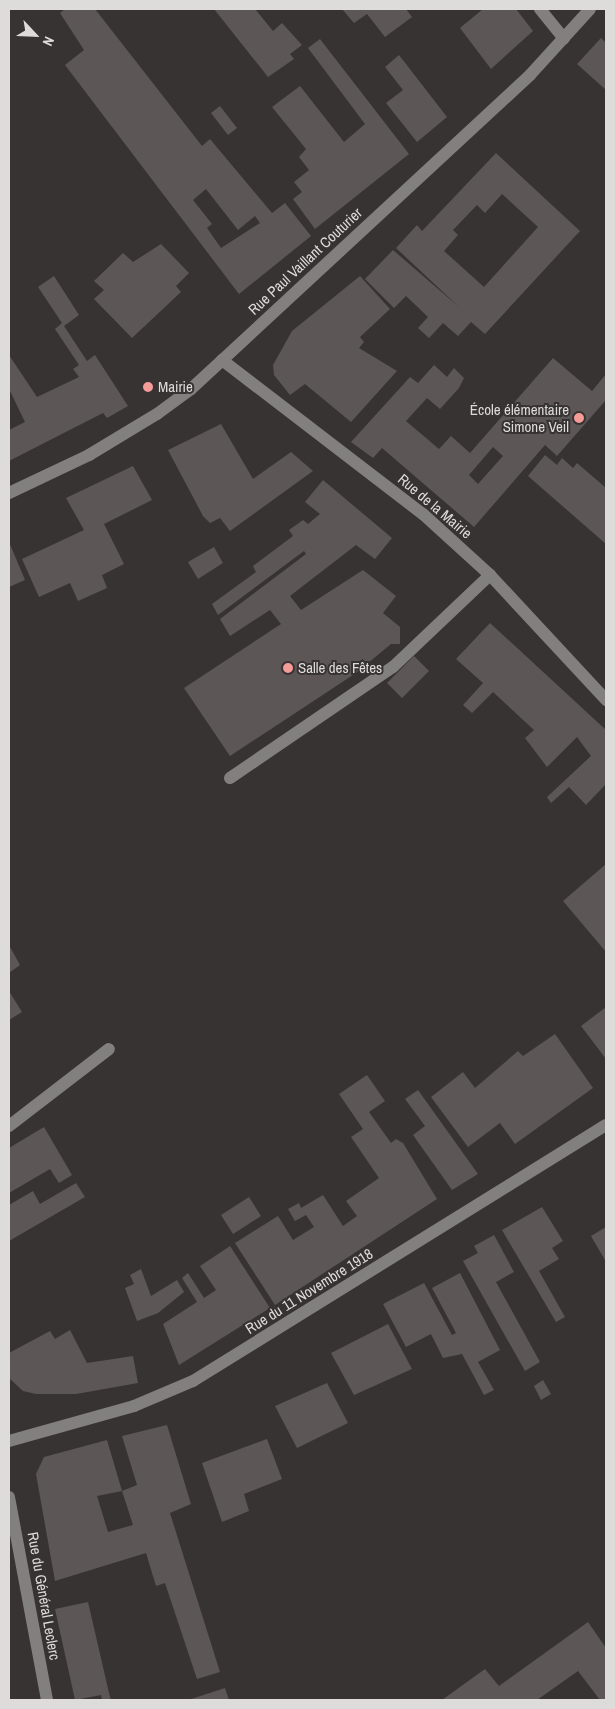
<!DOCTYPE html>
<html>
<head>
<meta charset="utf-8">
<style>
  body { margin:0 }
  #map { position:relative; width:615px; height:1709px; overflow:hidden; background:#383333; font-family:"Archivo Narrow",sans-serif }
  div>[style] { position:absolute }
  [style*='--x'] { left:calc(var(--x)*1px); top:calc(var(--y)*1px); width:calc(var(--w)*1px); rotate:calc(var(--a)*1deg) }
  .building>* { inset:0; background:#5c5656 }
  .minor>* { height:12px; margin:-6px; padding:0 6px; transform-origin:6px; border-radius:6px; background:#827f7f }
  .dots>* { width:14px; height:14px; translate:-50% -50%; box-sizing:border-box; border:2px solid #383333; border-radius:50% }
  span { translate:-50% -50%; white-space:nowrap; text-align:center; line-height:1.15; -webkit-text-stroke:4px #383333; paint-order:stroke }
  .street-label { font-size:15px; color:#dedbdb }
  .poi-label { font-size:15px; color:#dedbdb }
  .left { translate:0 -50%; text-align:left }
  .right { translate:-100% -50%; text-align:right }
  .frame { position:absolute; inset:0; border:10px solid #dedbdb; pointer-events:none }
  .north { position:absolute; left:10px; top:10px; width:50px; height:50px; -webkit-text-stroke:4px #383333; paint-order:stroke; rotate:115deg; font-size:14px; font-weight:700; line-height:20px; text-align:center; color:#dedbdb }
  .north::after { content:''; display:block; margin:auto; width:18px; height:22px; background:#dedbdb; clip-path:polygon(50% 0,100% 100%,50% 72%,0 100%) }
</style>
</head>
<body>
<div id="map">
  <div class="building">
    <i style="clip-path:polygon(evenodd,65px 9px,95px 9px,202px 146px,210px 139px,272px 213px,285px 203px,311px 236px,239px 294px,65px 65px,84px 50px,60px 13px,65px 9px,206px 189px,238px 230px,255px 216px,260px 223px,221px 248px,207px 228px,212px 224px,193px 200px,206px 189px)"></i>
    <i style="clip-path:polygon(214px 9px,255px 9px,273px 31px,282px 23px,302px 45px,290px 54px,294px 59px,268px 77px)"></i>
    <i style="clip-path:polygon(342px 9px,406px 9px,412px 17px,385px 37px,367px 14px,354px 23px)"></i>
    <i style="clip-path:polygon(483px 9px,516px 9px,533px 31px,491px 69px,460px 28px)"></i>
    <i style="clip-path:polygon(601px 38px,606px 43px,606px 90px,577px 64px)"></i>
    <i style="clip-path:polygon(320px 39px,409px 154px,315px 229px,293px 199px,302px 192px,294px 182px,309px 170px,299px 157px,306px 149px,272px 107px,300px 86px,344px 142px,365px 124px,308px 48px)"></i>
    <i style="clip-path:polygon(399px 55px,447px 117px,417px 142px,386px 103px,403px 90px,385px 67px)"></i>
    <i style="clip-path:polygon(220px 106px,237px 128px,228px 135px,211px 113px)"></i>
    <i style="clip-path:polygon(evenodd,496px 153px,580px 231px,485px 334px,471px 322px,458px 336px,443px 323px,429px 338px,418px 328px,428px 317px,406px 296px,394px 308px,365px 279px,393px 250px,459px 307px,396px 248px,417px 225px,422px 231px,496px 153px,502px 194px,538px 227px,484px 287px,444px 251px,458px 235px,453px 230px,477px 205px,485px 213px,502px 194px)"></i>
    <i style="clip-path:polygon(161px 244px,189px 273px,176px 286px,181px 292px,132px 338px,94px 299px,104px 290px,94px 281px,123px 253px,133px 262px)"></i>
    <i style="clip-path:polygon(54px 276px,79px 315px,64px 326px,87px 361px,95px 355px,128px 406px,107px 418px,103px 413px,9px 461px,9px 430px,25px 422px,9px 389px,9px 355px,37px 397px,79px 377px,73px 369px,79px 365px,55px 329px,62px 323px,38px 287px)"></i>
    <i style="clip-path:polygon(360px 276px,390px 309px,360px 337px,364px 342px,359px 348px,397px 371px,351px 422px,305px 384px,290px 395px,274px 375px,273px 365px,292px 331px)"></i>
    <i style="clip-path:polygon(evenodd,553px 358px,592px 391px,606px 374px,606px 400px,557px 456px,545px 445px,474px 527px,382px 448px,373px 458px,351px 442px,410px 377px,418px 383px,434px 365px,447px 377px,454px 368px,464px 378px,459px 388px,440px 409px,427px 398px,406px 421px,439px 449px,451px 436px,470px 453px,553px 358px,493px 447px,503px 456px,478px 484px,469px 475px,493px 447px)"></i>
    <i style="clip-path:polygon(221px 424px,253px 479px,291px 452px,313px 471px,230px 531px,220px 518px,210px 523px,203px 516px,168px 450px)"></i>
    <i style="clip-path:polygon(545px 455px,557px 465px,562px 458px,573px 468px,577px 463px,606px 488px,606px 544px,528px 476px)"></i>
    <i style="clip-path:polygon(133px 466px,152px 500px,104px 524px,124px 564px,102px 575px,107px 588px,78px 601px,70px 583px,39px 597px,22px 559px,84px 530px,66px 498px)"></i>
    <i style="clip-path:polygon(323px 480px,392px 538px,375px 559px,356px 545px,290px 596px,301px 610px,363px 570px,396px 596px,383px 613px,400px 627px,400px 644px,391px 644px,356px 673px,230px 756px,184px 688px,281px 624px,270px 610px,230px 636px,220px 619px,306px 554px,304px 551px,218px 615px,212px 604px,256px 572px,253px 566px,293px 536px,289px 530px,303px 520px,308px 524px,320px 514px,305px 502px)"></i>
    <i style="clip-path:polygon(9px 542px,25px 580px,9px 587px)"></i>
    <i style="clip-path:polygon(214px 547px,223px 563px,198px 579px,188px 562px)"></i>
    <i style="clip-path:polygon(490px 623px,606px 730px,606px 784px,586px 805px,569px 787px,551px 803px,547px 797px,591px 756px,577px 737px,547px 767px,525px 738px,534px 730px,493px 692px,472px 713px,463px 705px,483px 683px,456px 659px)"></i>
    <i style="clip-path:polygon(414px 656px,429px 671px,402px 698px,387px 683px)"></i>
    <i style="clip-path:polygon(606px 864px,606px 952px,563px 901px)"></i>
    <i style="clip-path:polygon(9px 945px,20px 965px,9px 973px)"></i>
    <i style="clip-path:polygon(9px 991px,22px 1012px,9px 1020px)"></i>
    <i style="clip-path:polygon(606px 1007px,606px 1059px,581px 1026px)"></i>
    <i style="clip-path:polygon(555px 1034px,593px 1088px,515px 1144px,500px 1123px,468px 1147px,431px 1097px,463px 1072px,475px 1088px,518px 1051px,523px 1056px)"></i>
    <i style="clip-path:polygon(367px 1075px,385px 1101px,369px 1112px,391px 1143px,396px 1139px,403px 1143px,437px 1199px,275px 1305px,235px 1243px,278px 1216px,293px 1240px,314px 1227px,306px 1215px,295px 1221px,288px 1209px,299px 1203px,301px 1208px,323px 1195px,343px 1226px,357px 1216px,346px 1201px,379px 1178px,351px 1137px,363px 1129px,339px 1094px)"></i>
    <i style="clip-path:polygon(418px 1090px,478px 1174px,452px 1190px,413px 1135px,425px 1126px,405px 1099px)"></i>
    <i style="clip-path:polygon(44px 1127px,72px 1175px,59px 1183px,50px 1169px,9px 1193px,9px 1148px)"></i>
    <i style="clip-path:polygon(76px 1183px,85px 1197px,9px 1241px,9px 1205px,33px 1191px,40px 1204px)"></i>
    <i style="clip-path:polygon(249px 1197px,261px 1216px,233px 1234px,221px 1215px)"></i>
    <i style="clip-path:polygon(542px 1207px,563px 1241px,552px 1248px,559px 1259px,539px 1271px,565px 1317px,556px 1322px,502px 1230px)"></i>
    <i style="clip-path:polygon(606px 1227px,606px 1262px,591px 1236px)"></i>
    <i style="clip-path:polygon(494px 1235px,514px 1272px,496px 1282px,540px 1362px,525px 1371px,463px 1261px,478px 1253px,474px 1246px)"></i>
    <i style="clip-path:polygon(230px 1246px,270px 1308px,179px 1365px,163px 1324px,197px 1302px,182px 1278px,188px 1273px,204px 1298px,216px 1290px,200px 1266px)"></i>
    <i style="clip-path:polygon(141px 1269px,151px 1296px,177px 1280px,184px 1292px,158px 1313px,137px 1321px,125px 1288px,134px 1284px,130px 1275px)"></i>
    <i style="clip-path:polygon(460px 1273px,500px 1350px,478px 1362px,494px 1390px,484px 1395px,462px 1354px,443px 1358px,431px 1334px,406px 1347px,383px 1304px,424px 1283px,452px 1335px,456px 1333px,432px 1288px)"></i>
    <i style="clip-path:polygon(388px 1324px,412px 1369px,354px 1395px,331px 1353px)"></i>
    <i style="clip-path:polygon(70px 1330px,87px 1363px,133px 1356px,138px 1383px,76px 1394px,36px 1394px,23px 1391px,9px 1378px,9px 1353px,50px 1331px,55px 1339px)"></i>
    <i style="clip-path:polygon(543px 1380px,551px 1394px,541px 1400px,534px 1386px)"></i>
    <i style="clip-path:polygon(327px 1383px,348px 1423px,297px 1448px,275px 1406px)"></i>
    <i style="clip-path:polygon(167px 1425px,191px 1504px,170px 1513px,220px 1672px,197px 1679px,165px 1583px,156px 1586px,146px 1553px,55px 1581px,36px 1474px,44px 1457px,107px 1440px,122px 1491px,97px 1496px,108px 1532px,133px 1525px,122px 1491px,137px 1485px,122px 1436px)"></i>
    <i style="clip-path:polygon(267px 1439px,282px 1479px,244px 1494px,249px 1511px,222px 1522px,202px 1463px)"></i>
    <i style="clip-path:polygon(88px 1602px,109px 1693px,111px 1700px,102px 1700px,101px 1695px,75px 1700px,55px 1609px)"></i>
    <i style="clip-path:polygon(588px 1622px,606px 1648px,606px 1700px,600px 1700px,578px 1671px,537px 1700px,442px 1700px,485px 1669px,499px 1686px)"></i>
    <i style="clip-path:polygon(225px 1688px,229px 1700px,188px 1700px)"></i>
  </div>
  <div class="minor">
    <i style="--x:540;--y:9;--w:38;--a:51"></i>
    <i style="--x:222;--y:360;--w:253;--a:37.5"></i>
    <i style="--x:423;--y:514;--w:91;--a:42.3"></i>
    <i style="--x:490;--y:575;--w:171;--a:47.1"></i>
    <i style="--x:9;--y:493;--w:89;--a:-25.4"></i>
    <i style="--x:89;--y:455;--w:79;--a:-31.1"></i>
    <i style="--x:157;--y:414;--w:42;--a:-36.3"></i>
    <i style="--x:191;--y:389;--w:462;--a:-42.8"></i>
    <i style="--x:530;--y:75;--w:89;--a:-47.7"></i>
    <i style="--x:230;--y:778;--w:197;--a:-34.3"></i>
    <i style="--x:393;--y:667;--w:134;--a:-43.5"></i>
    <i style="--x:9;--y:1126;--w:126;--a:-37.6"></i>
    <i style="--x:9;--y:1441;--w:130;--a:-15.6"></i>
    <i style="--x:134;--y:1406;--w:64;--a:-23"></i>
    <i style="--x:193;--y:1381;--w:486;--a:-31.8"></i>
    <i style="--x:9;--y:1497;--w:207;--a:79.4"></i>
  </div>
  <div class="dots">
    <i style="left:148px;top:387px;background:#f59b98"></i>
    <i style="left:579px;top:418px;background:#f59b98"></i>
    <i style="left:288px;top:668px;background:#f59b98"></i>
  </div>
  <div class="street-label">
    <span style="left:305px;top:261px;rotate:-43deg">Rue Paul Vaillant Couturier</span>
    <span style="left:435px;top:506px;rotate:40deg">Rue de la Mairie</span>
    <span style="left:309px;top:1291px;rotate:-32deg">Rue du 11 Novembre 1918</span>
    <span style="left:44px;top:1596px;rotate:80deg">Rue du Général Leclerc</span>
  </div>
  <div class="poi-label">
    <span class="left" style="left:158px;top:387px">Mairie</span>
    <span class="right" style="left:569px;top:418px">École élémentaire<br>Simone Veil</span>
    <span class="left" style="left:298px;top:668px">Salle des Fêtes</span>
  </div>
  <div class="frame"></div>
  <div class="north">N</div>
</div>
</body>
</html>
